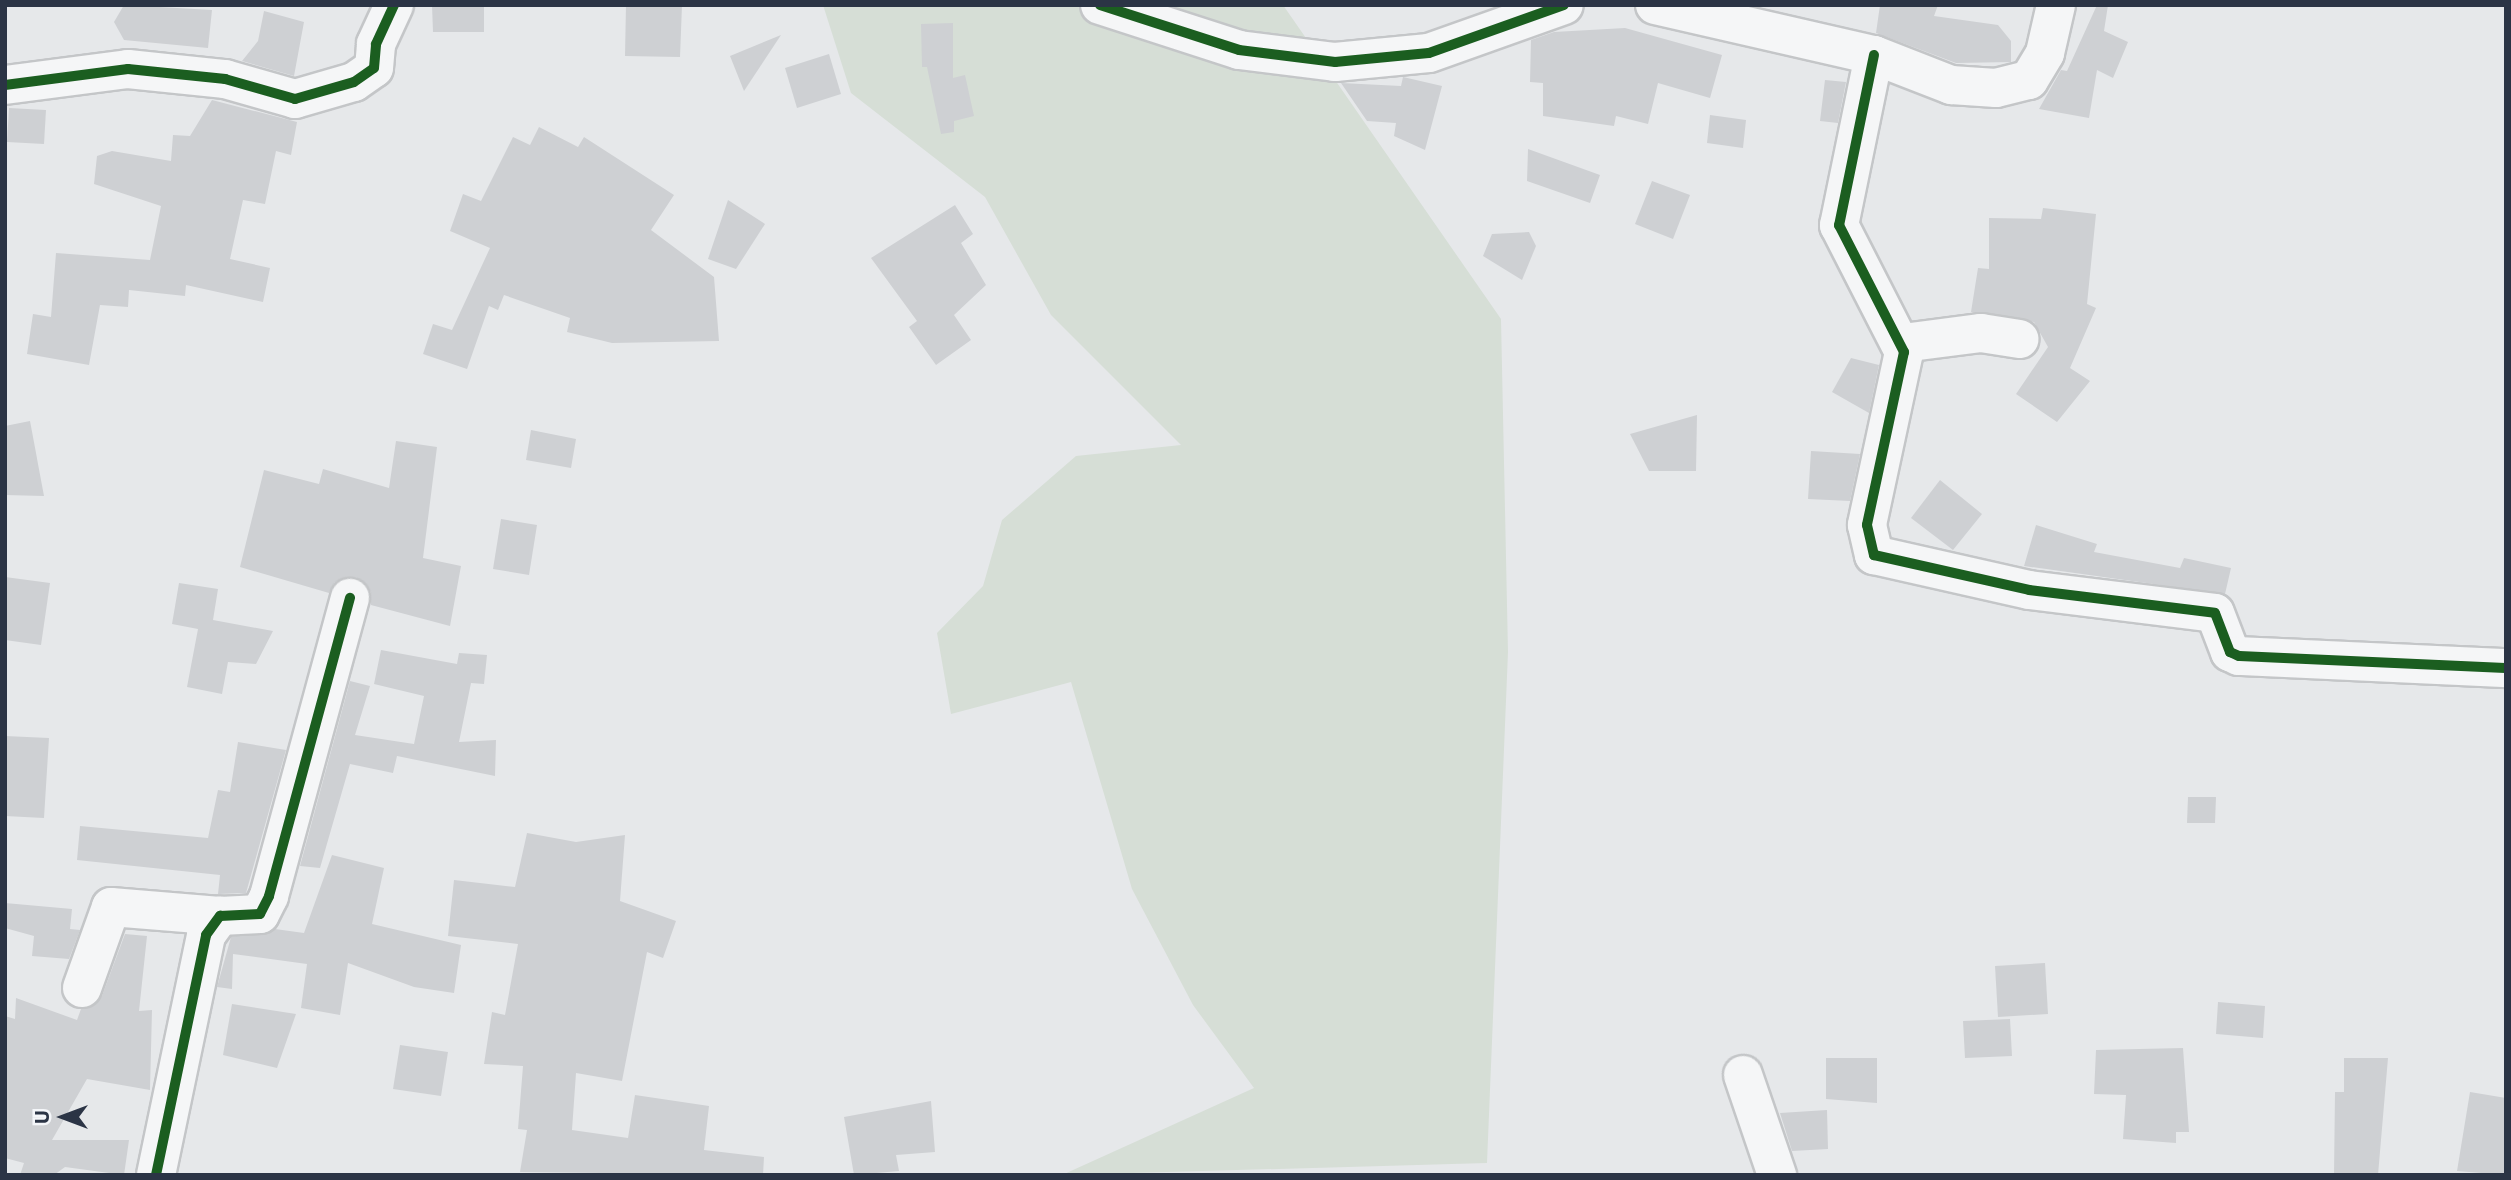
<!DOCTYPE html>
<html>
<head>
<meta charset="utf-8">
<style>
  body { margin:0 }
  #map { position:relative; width:2511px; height:1180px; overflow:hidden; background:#e6e8ea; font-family:Commissioner,sans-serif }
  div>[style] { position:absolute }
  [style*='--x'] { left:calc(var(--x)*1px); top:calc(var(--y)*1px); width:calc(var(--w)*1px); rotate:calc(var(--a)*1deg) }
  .green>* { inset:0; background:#d6ded6 }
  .building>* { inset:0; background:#ced0d3 }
  .roads { filter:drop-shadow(2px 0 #c4c6c8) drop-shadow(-2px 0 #c4c6c8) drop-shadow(0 2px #c4c6c8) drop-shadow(0 -2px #c4c6c8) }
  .minor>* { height:38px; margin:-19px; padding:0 19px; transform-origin:19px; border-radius:19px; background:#f5f6f7 }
  .cycleway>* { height:10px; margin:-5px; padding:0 5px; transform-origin:5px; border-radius:5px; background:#1b5e20 }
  span { translate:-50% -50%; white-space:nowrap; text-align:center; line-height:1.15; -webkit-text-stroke:6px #f4f6f9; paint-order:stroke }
  .frame { position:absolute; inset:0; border:7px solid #2b3445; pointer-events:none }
  .north { position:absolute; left:28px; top:1082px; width:70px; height:70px; -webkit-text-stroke:5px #f4f6f9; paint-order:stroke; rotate:270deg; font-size:19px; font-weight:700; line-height:28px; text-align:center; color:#2b3445 }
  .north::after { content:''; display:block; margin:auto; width:24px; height:32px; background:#2b3445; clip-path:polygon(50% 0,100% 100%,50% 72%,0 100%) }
</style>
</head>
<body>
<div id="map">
  <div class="green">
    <i style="clip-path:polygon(823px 5px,1283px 5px,1501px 319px,1508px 652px,1487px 1163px,1062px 1175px,1254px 1088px,1193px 1005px,1132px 889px,1071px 682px,951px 714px,937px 633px,983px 586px,1002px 520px,1076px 456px,1181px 445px,1051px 315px,985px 197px,851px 93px)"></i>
  </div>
  <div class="building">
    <i style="clip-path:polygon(124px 5px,212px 10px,208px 48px,124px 40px,114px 22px)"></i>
    <i style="clip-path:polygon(432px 5px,484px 5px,484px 32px,433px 32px)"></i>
    <i style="clip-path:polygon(626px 5px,682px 5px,680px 57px,625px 56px)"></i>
    <i style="clip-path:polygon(1880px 5px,1938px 5px,1934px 16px,1998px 25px,2011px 41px,2011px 62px,1956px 63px,1876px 33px)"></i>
    <i style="clip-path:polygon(2097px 5px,2108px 5px,2104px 31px,2128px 42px,2113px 78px,2097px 70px,2089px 118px,2039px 109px,2061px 70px,2067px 71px)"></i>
    <i style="clip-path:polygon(264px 11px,304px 22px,294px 76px,242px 61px,258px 41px)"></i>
    <i style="clip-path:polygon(953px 23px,953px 78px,965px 75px,974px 116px,954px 121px,954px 132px,941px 134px,927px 67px,922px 67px,921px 24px)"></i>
    <i style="clip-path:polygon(1625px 28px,1722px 55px,1710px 98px,1658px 83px,1648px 124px,1616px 116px,1614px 126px,1543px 116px,1543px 83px,1530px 82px,1531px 40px,1554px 32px)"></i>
    <i style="clip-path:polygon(781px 35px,744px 91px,730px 56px)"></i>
    <i style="clip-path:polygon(829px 54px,841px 94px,797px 108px,785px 68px)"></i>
    <i style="clip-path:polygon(1403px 77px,1442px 86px,1425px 150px,1394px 136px,1396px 123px,1367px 121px,1341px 83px,1401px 86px)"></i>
    <i style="clip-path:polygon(1825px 80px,1846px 82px,1838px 123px,1820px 121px)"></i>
    <i style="clip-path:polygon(212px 100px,297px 122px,291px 155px,276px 151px,265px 204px,243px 200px,230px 259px,270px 268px,263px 302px,186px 285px,185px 296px,129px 290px,128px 307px,100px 305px,89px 365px,27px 354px,33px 314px,51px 317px,56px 253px,150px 260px,161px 206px,94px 184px,97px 156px,112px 151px,171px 161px,173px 135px,190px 136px)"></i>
    <i style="clip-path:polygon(9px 108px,46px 110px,44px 144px,7px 142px)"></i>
    <i style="clip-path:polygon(1710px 115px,1746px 120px,1743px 148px,1707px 143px)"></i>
    <i style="clip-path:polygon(539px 127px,578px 147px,584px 137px,674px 195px,651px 230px,714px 277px,719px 341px,612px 343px,567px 332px,570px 318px,504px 295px,498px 310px,489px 306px,467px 369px,423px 354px,433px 324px,452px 330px,490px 248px,450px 231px,463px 194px,481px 201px,513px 137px,530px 145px)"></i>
    <i style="clip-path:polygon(1528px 149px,1600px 175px,1590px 203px,1527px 181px)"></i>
    <i style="clip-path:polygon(1652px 181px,1690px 195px,1673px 239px,1635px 224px)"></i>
    <i style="clip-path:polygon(728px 200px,765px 224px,736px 269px,708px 259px)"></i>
    <i style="clip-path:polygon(955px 205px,973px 234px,961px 243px,986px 285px,954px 315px,971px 340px,936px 365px,909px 327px,917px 321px,871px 258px)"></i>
    <i style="clip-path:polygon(2043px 208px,2096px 214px,2087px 304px,2096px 308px,2070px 368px,2090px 381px,2057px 422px,2016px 394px,2048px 347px,2034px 322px,1971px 312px,1978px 268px,1989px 269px,1989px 218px,2041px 219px)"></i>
    <i style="clip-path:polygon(1529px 232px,1536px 246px,1522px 280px,1483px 256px,1492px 234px)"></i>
    <i style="clip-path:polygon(1851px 358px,1879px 365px,1869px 413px,1832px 392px)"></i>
    <i style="clip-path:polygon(1697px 415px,1696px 471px,1649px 471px,1630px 434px)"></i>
    <i style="clip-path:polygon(30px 421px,44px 496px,5px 495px,5px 426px)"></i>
    <i style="clip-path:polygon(531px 430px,576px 439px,571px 468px,526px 460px)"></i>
    <i style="clip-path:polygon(396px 441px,437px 447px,423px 558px,461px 566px,450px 626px,371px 605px,371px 592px,356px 577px,335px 582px,329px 593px,240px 567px,264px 470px,319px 484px,323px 469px,389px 488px)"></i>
    <i style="clip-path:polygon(1811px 451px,1860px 454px,1850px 501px,1808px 499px)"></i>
    <i style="clip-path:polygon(1940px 480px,1982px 514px,1953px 550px,1911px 518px)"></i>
    <i style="clip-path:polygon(501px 519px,537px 525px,529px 575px,493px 569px)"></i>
    <i style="clip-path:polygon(2036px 525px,2097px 544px,2094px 552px,2180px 568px,2184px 558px,2231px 568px,2225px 594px,2024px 566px)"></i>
    <i style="clip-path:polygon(5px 577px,50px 583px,41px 645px,5px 640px)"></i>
    <i style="clip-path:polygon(179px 583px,218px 589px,213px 620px,273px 631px,256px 664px,228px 662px,222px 694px,187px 687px,198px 629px,172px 624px)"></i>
    <i style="clip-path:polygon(381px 650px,457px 664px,459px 653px,487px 655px,484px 684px,471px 683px,459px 742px,496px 740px,495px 776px,397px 756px,393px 773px,350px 764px,320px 868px,300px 866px,350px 681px,370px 686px,355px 735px,414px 744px,424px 696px,374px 684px)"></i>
    <i style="clip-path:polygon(5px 736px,49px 738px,44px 818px,5px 816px)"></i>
    <i style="clip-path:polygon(238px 742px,286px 750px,246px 893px,218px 894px,220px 875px,77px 860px,80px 826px,208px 838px,218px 790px,230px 792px)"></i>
    <i style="clip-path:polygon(2188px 797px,2216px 797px,2215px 823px,2187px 823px)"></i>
    <i style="clip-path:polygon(527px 833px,576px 842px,625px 835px,620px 901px,676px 921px,663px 958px,647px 952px,622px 1081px,576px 1073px,572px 1130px,628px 1138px,635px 1095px,709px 1106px,704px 1150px,764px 1157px,763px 1175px,520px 1172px,527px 1130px,518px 1129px,523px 1066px,484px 1064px,492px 1012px,505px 1015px,518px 944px,448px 936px,454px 880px,515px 887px)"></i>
    <i style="clip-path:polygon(332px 855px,384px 868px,372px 924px,461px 945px,454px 993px,414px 987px,348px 963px,340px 1015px,301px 1008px,307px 964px,233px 954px,232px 989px,217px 987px,231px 937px,275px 929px,304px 933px)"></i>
    <i style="clip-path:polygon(5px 903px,72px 909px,70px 929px,80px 930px,69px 959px,32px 956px,34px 936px,5px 928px)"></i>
    <i style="clip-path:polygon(125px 934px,147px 936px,139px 1011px,152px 1010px,150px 1090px,87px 1079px,52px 1140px,129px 1140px,124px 1175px,65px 1167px,54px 1175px,20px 1175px,24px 1163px,5px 1158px,5px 1016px,15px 1019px,16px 998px,77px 1020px,81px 1009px,102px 996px)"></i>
    <i style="clip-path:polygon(2045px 963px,2048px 1014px,1998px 1017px,1995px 966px)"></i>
    <i style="clip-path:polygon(2218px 1002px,2265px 1006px,2263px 1038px,2216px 1034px)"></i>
    <i style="clip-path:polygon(232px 1004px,296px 1014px,277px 1068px,223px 1055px)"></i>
    <i style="clip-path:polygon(2010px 1019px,2012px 1056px,1965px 1058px,1963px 1021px)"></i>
    <i style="clip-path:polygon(400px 1045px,448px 1052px,441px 1096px,393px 1089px)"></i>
    <i style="clip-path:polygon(2183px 1048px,2189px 1132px,2176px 1132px,2176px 1143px,2123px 1139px,2126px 1095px,2094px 1094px,2096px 1050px)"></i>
    <i style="clip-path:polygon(1826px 1058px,1877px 1058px,1877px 1103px,1826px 1099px)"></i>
    <i style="clip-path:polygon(2344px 1058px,2388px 1058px,2378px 1175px,2334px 1175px,2335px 1092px,2344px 1092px)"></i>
    <i style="clip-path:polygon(2470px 1092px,2506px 1098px,2506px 1175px,2457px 1171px)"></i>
    <i style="clip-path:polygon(931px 1101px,935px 1152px,896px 1155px,899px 1171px,854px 1175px,844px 1117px)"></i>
    <i style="clip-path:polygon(1827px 1110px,1828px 1149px,1792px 1151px,1780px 1113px)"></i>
  </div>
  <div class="roads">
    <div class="minor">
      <i style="--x:1100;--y:5;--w:146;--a:17.9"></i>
      <i style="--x:1239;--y:50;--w:97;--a:7.1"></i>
      <i style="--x:1335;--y:62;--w:94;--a:-5.5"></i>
      <i style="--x:1429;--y:53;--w:143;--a:-19.6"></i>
      <i style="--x:1655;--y:5;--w:225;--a:12.9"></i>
      <i style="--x:1874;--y:55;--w:83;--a:21.3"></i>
      <i style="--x:1951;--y:85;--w:45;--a:3.8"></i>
      <i style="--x:1996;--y:88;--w:34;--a:-14"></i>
      <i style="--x:2029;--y:80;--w:31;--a:-59"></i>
      <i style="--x:2045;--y:53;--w:49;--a:-77.1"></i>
      <i style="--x:1874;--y:55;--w:174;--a:101.6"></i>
      <i style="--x:1839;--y:225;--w:143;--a:62.9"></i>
      <i style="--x:1904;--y:352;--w:177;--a:102.1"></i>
      <i style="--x:1867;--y:525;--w:31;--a:77"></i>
      <i style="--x:1874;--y:555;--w:159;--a:12.7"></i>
      <i style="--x:2029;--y:590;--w:187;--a:7"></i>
      <i style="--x:2215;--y:613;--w:42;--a:69"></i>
      <i style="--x:2230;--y:652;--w:10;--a:24"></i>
      <i style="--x:2239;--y:656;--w:267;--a:2.6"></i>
      <i style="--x:5;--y:85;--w:124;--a:-7.4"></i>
      <i style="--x:128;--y:69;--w:98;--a:5.9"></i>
      <i style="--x:225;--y:79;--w:73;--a:15.9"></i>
      <i style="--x:295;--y:99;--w:61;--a:-16.1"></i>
      <i style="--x:354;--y:82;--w:24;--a:-35"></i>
      <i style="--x:374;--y:68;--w:24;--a:-85"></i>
      <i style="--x:376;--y:44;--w:43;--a:-65.2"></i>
      <i style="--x:1903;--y:343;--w:79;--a:-7.3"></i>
      <i style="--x:1981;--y:333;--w:39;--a:9"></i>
      <i style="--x:82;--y:988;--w:86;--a:-70.3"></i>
      <i style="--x:111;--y:907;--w:109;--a:4.7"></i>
      <i style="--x:1743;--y:1075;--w:106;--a:71.2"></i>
      <i style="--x:156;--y:1175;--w:245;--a:-78.2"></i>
      <i style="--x:206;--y:935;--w:24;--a:-54"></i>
      <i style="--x:220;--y:916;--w:40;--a:-2.9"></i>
      <i style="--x:260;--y:914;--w:20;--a:-63"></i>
      <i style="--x:269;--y:896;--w:309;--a:-74.8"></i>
    </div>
  </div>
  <div class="cycleway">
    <i style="--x:1100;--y:5;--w:146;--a:17.9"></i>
    <i style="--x:1239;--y:50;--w:97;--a:7.1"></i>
    <i style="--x:1335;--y:62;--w:94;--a:-5.5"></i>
    <i style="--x:1429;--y:53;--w:143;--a:-19.6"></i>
    <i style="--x:1874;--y:55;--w:174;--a:101.6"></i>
    <i style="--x:1839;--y:225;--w:143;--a:62.9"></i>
    <i style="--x:1904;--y:352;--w:177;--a:102.1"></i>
    <i style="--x:1867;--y:525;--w:31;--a:77"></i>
    <i style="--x:1874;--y:555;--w:159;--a:12.7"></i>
    <i style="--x:2029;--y:590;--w:187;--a:7"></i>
    <i style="--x:2215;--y:613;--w:42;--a:69"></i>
    <i style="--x:2230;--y:652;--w:10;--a:24"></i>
    <i style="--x:2239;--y:656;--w:267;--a:2.6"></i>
    <i style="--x:5;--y:85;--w:124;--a:-7.4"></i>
    <i style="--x:128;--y:69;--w:98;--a:5.9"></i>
    <i style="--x:225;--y:79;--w:73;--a:15.9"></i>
    <i style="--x:295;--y:99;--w:61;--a:-16.1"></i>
    <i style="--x:354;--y:82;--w:24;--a:-35"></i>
    <i style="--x:374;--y:68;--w:24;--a:-85"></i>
    <i style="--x:376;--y:44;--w:43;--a:-65.2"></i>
    <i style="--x:156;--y:1175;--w:245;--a:-78.2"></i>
    <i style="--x:206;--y:935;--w:24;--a:-54"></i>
    <i style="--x:220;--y:916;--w:40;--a:-2.9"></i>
    <i style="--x:260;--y:914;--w:20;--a:-63"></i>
    <i style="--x:269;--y:896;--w:309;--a:-74.8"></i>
  </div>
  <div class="frame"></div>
  <div class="north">U</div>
</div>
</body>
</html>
